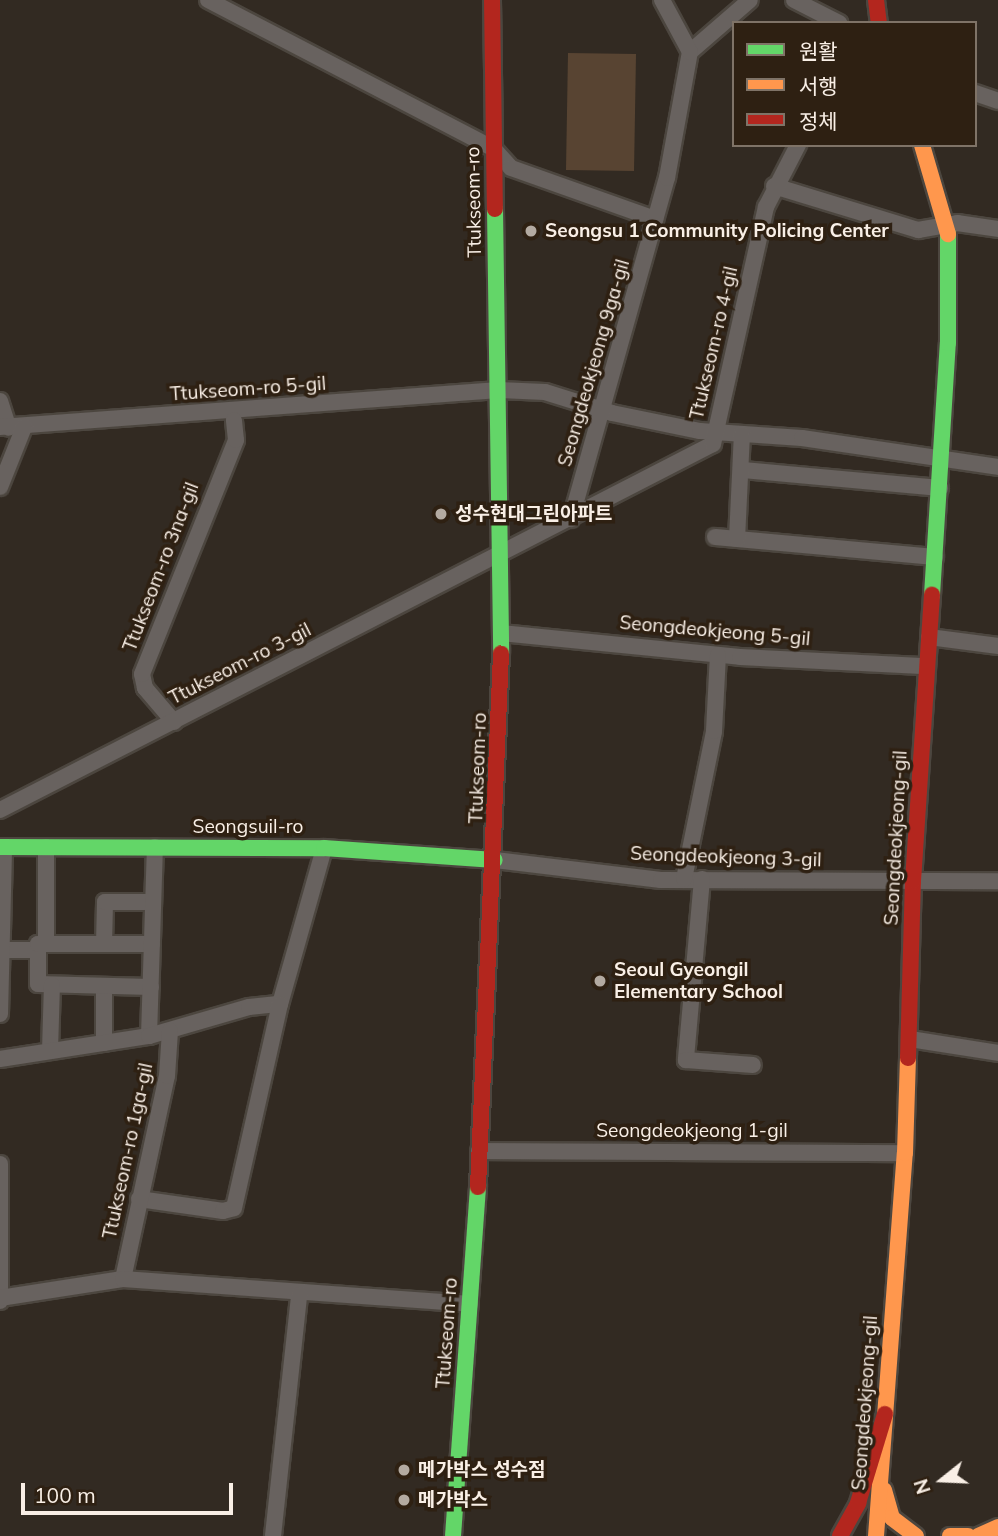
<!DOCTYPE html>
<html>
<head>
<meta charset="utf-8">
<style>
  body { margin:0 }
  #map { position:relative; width:998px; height:1536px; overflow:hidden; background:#322a22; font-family:Mulish,"Noto Sans KR",sans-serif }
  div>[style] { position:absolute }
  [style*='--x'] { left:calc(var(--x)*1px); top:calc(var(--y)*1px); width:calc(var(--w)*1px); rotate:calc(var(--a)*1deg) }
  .green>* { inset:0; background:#584432 }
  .roads { filter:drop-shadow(2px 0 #4c463f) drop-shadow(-2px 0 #4c463f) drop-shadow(0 2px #4c463f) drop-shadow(0 -2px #4c463f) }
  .street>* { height:16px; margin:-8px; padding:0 8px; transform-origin:8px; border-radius:8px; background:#68625f }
  .fast>* { height:16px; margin:-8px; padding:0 8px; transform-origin:8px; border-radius:8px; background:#63d668 }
  .slow>* { height:16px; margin:-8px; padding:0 8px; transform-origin:8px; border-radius:8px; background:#ff974d }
  .jam>* { height:16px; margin:-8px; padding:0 8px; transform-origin:8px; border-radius:8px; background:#b3261e }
  .dots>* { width:19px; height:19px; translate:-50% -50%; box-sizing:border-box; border:4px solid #2e2012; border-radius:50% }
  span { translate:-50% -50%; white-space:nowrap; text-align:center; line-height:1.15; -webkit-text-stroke:7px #2e2012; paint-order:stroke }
  .street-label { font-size:19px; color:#f9efe6 }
  .poi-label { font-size:19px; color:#f9efe6; font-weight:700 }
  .left { translate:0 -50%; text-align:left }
  .legend { position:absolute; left:732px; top:21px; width:245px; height:126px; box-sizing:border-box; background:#2e2012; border:2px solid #7f7367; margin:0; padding:9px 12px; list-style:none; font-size:21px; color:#f9efe6 }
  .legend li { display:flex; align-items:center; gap:14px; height:35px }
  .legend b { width:35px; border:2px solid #7f7367 }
  .north { position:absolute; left:907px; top:1445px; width:70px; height:70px; -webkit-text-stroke:5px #2e2012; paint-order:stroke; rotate:252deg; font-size:19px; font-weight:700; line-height:28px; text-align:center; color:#f9efe6 }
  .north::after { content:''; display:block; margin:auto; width:24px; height:32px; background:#f9efe6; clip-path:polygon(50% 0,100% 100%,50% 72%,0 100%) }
  .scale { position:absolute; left:21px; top:1483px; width:212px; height:32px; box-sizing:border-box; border:4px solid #f9efe6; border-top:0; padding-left:9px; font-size:21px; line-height:24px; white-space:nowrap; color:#f9efe6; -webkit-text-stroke:5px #2e2012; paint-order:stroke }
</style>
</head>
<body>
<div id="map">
  <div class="green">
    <i style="clip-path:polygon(568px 53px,636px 54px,634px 171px,566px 170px)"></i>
  </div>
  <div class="roads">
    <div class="street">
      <i style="--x:208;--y:0;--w:322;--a:27.5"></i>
      <i style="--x:494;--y:149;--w:25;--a:48"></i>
      <i style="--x:511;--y:168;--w:153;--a:19.5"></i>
      <i style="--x:794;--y:0;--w:51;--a:27.1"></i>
      <i style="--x:690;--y:52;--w:79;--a:-40.9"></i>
      <i style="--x:975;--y:93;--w:24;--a:19"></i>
      <i style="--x:774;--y:186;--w:151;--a:17"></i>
      <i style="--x:918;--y:230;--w:40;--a:-10"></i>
      <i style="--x:957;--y:223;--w:41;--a:8.3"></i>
      <i style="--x:0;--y:401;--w:28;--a:72"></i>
      <i style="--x:0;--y:427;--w:500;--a:-4.24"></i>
      <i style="--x:499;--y:390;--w:46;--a:2.5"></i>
      <i style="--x:545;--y:392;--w:70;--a:17.4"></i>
      <i style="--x:612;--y:413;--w:90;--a:11.6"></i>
      <i style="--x:700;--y:431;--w:102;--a:3.9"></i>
      <i style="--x:802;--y:438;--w:198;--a:8.4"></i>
      <i style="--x:743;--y:470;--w:198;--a:5.2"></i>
      <i style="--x:0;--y:487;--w:65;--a:-68.2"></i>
      <i style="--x:571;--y:519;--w:354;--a:-74.3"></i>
      <i style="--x:667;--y:178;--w:128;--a:-79.7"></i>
      <i style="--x:690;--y:52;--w:59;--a:-118.3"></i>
      <i style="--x:715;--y:537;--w:221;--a:5.2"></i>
      <i style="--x:737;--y:539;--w:105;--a:-87.3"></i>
      <i style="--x:501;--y:633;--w:240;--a:5.7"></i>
      <i style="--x:740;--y:657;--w:187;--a:2.8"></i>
      <i style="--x:929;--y:637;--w:70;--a:7.4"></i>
      <i style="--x:174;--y:722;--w:45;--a:-130.5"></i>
      <i style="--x:145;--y:688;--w:14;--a:-102"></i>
      <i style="--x:142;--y:674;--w:252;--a:-68.1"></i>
      <i style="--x:236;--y:440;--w:20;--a:-96"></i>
      <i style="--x:0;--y:810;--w:801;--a:-27.17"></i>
      <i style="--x:713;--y:444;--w:243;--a:-77.4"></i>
      <i style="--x:766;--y:207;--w:70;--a:-62.7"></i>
      <i style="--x:495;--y:860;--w:167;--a:6.9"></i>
      <i style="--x:661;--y:880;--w:337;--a:0.2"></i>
      <i style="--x:684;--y:879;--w:151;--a:-78.5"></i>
      <i style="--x:714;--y:731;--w:76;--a:-87"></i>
      <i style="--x:702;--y:879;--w:182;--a:95.1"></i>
      <i style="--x:686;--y:1060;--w:67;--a:4.3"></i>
      <i style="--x:46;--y:944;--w:97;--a:-90"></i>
      <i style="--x:104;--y:944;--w:42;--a:-88.6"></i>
      <i style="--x:105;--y:902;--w:48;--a:0"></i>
      <i style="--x:2;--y:950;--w:36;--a:0"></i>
      <i style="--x:104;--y:986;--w:57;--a:90"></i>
      <i style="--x:151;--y:987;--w:113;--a:-178.5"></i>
      <i style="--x:38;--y:984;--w:40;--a:-90"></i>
      <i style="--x:38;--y:944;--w:114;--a:0"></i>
      <i style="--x:0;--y:1014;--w:167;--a:-88.6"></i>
      <i style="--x:149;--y:1036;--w:189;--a:-88.2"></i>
      <i style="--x:910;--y:1039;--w:89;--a:9"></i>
      <i style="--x:50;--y:1051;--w:66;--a:-88.3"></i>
      <i style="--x:0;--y:1059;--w:151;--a:-8.8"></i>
      <i style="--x:149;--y:1036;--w:104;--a:-16.2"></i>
      <i style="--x:249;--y:1007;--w:31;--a:-6"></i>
      <i style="--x:280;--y:1004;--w:162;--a:-74.2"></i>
      <i style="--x:479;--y:1151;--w:426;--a:0.3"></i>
      <i style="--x:0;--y:1164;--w:137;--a:90"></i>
      <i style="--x:139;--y:1199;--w:85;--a:8.1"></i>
      <i style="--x:223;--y:1211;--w:11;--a:-15"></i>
      <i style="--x:234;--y:1208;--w:209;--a:-77.3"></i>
      <i style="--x:123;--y:1279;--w:208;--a:-77.8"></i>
      <i style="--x:167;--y:1076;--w:45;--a:-86.2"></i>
      <i style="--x:0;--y:1298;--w:124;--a:-8.8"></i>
      <i style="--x:123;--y:1279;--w:348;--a:4.1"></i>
      <i style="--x:273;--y:1536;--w:242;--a:-83.8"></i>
    </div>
    <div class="fast">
      <i style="--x:495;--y:209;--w:444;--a:89.2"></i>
      <i style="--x:932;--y:595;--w:253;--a:-86.4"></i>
      <i style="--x:948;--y:343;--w:109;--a:-90"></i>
      <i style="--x:0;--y:847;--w:324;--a:0.2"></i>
      <i style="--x:324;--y:848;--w:171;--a:4"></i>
      <i style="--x:453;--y:1536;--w:350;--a:-85.9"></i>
    </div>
    <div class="slow">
      <i style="--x:922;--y:145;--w:93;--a:73.7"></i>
      <i style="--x:884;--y:1490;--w:29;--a:74"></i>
      <i style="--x:892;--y:1518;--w:30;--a:37"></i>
      <i style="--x:876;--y:1536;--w:384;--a:-85.7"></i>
      <i style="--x:905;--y:1153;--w:95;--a:-88.2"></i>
      <i style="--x:950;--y:1536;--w:18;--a:0"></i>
      <i style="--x:978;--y:1536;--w:22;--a:-24"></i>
    </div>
    <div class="jam">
      <i style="--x:492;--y:0;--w:209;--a:89.2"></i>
      <i style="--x:876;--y:0;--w:23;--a:83"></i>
      <i style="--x:908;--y:1058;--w:177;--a:-88.4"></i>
      <i style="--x:913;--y:881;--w:287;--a:-86.2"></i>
      <i style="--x:478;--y:1187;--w:534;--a:-87.53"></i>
      <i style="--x:840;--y:1536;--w:38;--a:-61"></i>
      <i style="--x:858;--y:1503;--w:93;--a:-73.1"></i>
    </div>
  </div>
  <div class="dots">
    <i style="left:531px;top:231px;background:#b3aaa1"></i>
    <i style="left:441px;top:514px;background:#b3aaa1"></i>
    <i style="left:600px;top:981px;background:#b3aaa1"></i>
    <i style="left:404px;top:1470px;background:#b3aaa1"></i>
    <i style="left:404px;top:1500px;background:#b3aaa1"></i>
  </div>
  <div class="street-label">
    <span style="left:474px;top:202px;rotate:-91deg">Ttukseom-ro</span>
    <span style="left:714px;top:343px;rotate:-77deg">Ttukseom-ro 4-gil</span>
    <span style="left:594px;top:363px;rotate:-74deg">Seongdeokjeong 9ga-gil</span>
    <span style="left:248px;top:389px;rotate:-4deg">Ttukseom-ro 5-gil</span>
    <span style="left:161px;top:567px;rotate:-69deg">Ttukseom-ro 3na-gil</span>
    <span style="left:715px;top:631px;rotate:5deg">Seongdeokjeong 5-gil</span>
    <span style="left:240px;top:664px;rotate:-27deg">Ttukseom-ro 3-gil</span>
    <span style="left:478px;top:768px;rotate:-88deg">Ttukseom-ro</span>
    <span style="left:248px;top:827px">Seongsuil-ro</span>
    <span style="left:896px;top:838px;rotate:-87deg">Seongdeokjeong-gil</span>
    <span style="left:726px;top:857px;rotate:2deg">Seongdeokjeong 3-gil</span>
    <span style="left:692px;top:1131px">Seongdeokjeong 1-gil</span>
    <span style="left:128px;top:1151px;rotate:-78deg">Ttukseom-ro 1ga-gil</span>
    <span style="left:447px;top:1333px;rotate:-86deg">Ttukseom-ro</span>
    <span style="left:865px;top:1403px;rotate:-86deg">Seongdeokjeong-gil</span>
  </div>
  <div class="poi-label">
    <span class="left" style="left:545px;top:231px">Seongsu 1 Community Policing Center</span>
    <span class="left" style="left:455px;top:514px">성수현대그린아파트</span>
    <span class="left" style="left:614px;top:981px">Seoul Gyeongil<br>Elementary School</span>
    <span class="left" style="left:418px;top:1470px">메가박스 성수점</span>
    <span class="left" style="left:418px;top:1500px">메가박스</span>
  </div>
  <ul class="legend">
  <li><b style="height:9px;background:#63d668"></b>원활</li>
  <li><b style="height:9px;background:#ff974d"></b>서행</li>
  <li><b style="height:9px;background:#b3261e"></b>정체</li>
  </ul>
  <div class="north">N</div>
  <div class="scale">100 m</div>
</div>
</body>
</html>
